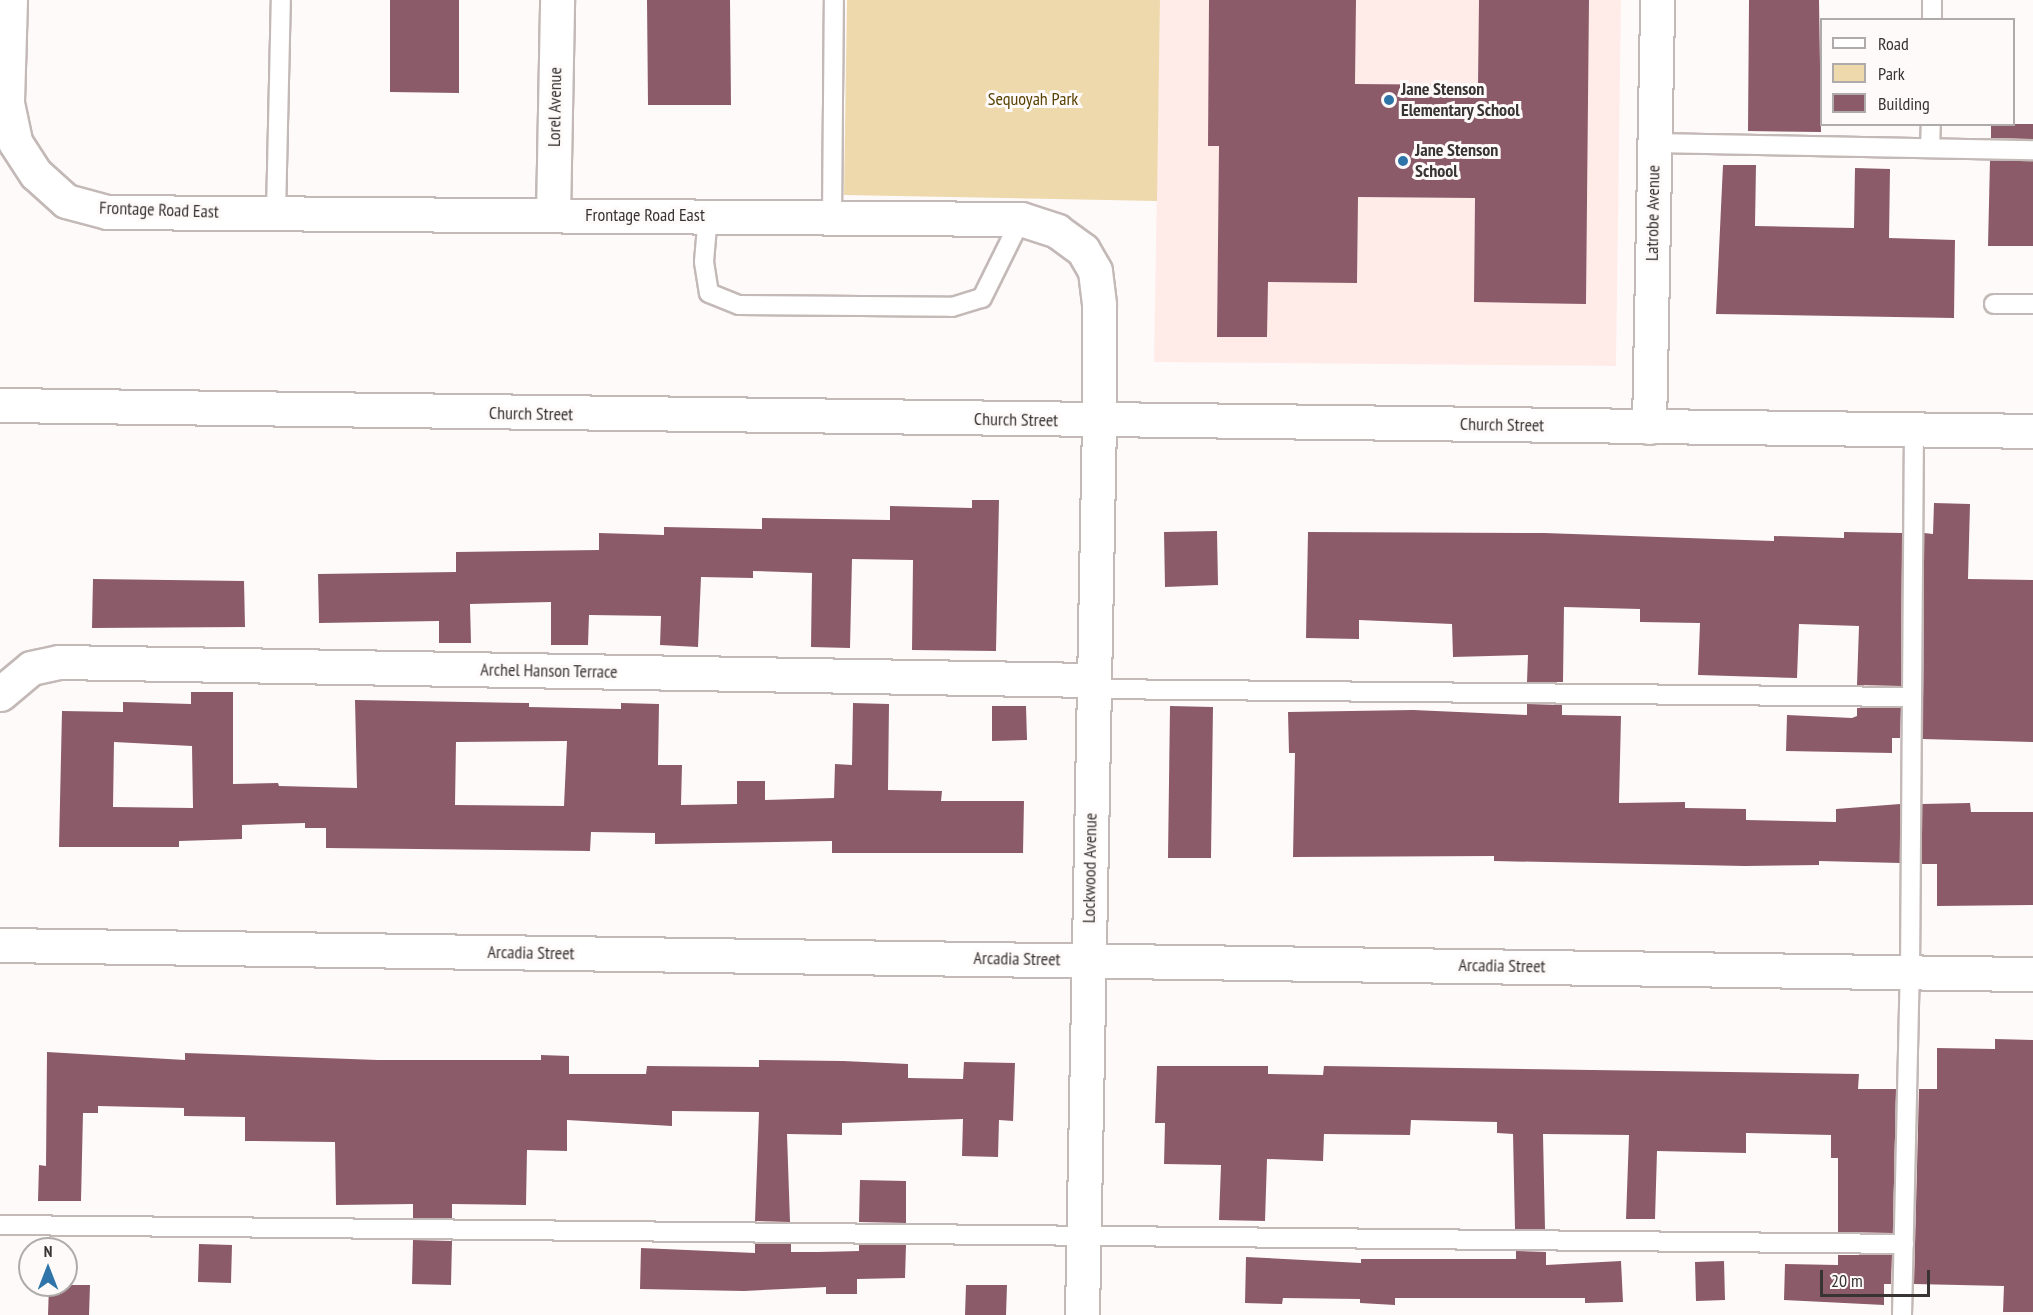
<!DOCTYPE html>
<html>
<head>
<meta charset="utf-8">
<style>
  body { margin:0 }
  #map { position:relative; width:2033px; height:1315px; overflow:hidden; background:#fffafa; font-family:"PT Sans Narrow",sans-serif }
  div>[style] { position:absolute }
  [style*='--x'] { left:calc(var(--x)*1px); top:calc(var(--y)*1px); width:calc(var(--w)*1px); rotate:calc(var(--a)*1deg) }
  .built>* { inset:0; background:#ffece9 }
  .green>* { inset:0; background:#edd9ac }
  .building>* { inset:0; background:#8c5b69 }
  .roads { filter:drop-shadow(2px 0 #c3b9b7) drop-shadow(-2px 0 #c3b9b7) drop-shadow(0 2px #c3b9b7) drop-shadow(0 -2px #c3b9b7) }
  .lane>* { height:18px; margin:-9px; padding:0 9px; transform-origin:9px; border-radius:9px; background:#fff }
  .street>* { height:33px; margin:-16.5px; padding:0 16.5px; transform-origin:16.5px; border-radius:16.5px; background:#fff }
  .secondary>* { height:33px; margin:-16.5px; padding:0 16.5px; transform-origin:16.5px; border-radius:16.5px; background:#fff }
  .dots>* { width:16px; height:16px; translate:-50% -50%; box-sizing:border-box; border:3px solid #fffafa; border-radius:50% }
  span { translate:-50% -50%; white-space:nowrap; text-align:center; line-height:1.15; -webkit-text-stroke:6px #fffafa; paint-order:stroke }
  .poi-label { font-size:18px; color:#383434; font-weight:700 }
  .left { translate:0 -50%; text-align:left }
  .park-label { font-size:18px; color:#574203 }
  .street-label { font-size:18px; color:#383434 }
  .legend { position:absolute; left:1820px; top:18px; width:195px; height:108px; box-sizing:border-box; background:#fffafa; border:2px solid #afabab; margin:0; padding:8px 10px; list-style:none; font-size:18px; color:#383434 }
  .legend li { display:flex; align-items:center; gap:12px; height:30px }
  .legend b { width:30px; border:2px solid #afabab }
  .north { position:absolute; left:18px; top:1237px; width:60px; height:60px; box-sizing:border-box; background:#fffafa; border:2px solid #afabab; border-radius:50%; rotate:0deg; font-size:16px; font-weight:700; line-height:24px; text-align:center; color:#383434 }
  .north::after { content:''; display:block; margin:auto; width:21px; height:27px; background:#2e74a9; clip-path:polygon(50% 0,100% 100%,50% 72%,0 100%) }
  .scale { position:absolute; left:1820px; top:1270px; width:110px; height:27px; box-sizing:border-box; border:3px solid #383434; border-top:0; padding-left:8px; font-size:18px; line-height:21px; white-space:nowrap; color:#383434; -webkit-text-stroke:4px #fffafa; paint-order:stroke }
</style>
</head>
<body>
<div id="map">
  <div class="built">
    <i style="clip-path:polygon(1160px 0,1621px 0,1616px 366px,1154px 362px)"></i>
  </div>
  <div class="green">
    <i style="clip-path:polygon(847px 0,1160px 0,1157px 201px,844px 195px)"></i>
  </div>
  <div class="building">
    <i style="clip-path:polygon(390px 0,459px 0,459px 93px,390px 92px)"></i>
    <i style="clip-path:polygon(647px 0,730px 0,731px 105px,648px 105px)"></i>
    <i style="clip-path:polygon(1209px 0,1356px 0,1355px 84px,1478px 85px,1479px 0,1589px 0,1586px 304px,1474px 302px,1475px 198px,1358px 197px,1357px 283px,1268px 282px,1267px 337px,1217px 337px,1219px 146px,1208px 146px)"></i>
    <i style="clip-path:polygon(1749px 0,1819px 0,1821px 132px,1748px 131px)"></i>
    <i style="clip-path:polygon(1991px 124px,2033px 124px,2033px 139px,1991px 138px)"></i>
    <i style="clip-path:polygon(1990px 160px,2033px 161px,2033px 246px,1988px 246px)"></i>
    <i style="clip-path:polygon(1723px 165px,1756px 165px,1755px 226px,1854px 228px,1855px 168px,1890px 169px,1889px 238px,1955px 240px,1954px 318px,1716px 314px)"></i>
    <i style="clip-path:polygon(972px 500px,999px 500px,996px 651px,912px 650px,913px 560px,852px 559px,850px 648px,811px 647px,812px 573px,753px 571px,753px 578px,701px 577px,698px 647px,660px 645px,661px 616px,589px 615px,588px 645px,551px 645px,551px 602px,470px 604px,471px 643px,439px 643px,439px 621px,319px 623px,318px 574px,456px 572px,456px 552px,599px 550px,599px 533px,664px 535px,664px 527px,762px 529px,762px 518px,890px 520px,890px 506px,972px 508px)"></i>
    <i style="clip-path:polygon(1934px 503px,1970px 504px,1968px 579px,2033px 580px,2033px 742px,1923px 739px,1924px 533px,1933px 534px)"></i>
    <i style="clip-path:polygon(1217px 531px,1218px 585px,1165px 587px,1164px 532px)"></i>
    <i style="clip-path:polygon(1308px 532px,1544px 533px,1774px 541px,1774px 536px,1844px 538px,1844px 532px,1902px 533px,1901px 686px,1857px 685px,1859px 626px,1799px 624px,1797px 678px,1698px 675px,1700px 623px,1640px 622px,1640px 609px,1564px 607px,1563px 682px,1527px 682px,1528px 655px,1453px 657px,1452px 624px,1359px 620px,1359px 639px,1306px 638px)"></i>
    <i style="clip-path:polygon(93px 579px,244px 581px,245px 627px,92px 628px)"></i>
    <i style="clip-path:polygon(evenodd,191px 692px,233px 692px,233px 784px,278px 783px,279px 786px,357px 788px,355px 700px,529px 703px,529px 707px,621px 709px,621px 703px,659px 704px,658px 765px,682px 765px,681px 805px,737px 804px,737px 781px,765px 781px,765px 800px,834px 798px,835px 764px,852px 765px,853px 703px,889px 704px,888px 790px,942px 791px,941px 801px,1024px 801px,1023px 853px,832px 853px,832px 841px,655px 844px,655px 833px,591px 832px,590px 851px,326px 848px,326px 828px,305px 828px,305px 823px,242px 825px,242px 839px,179px 841px,179px 847px,59px 847px,62px 711px,123px 712px,123px 702px,191px 704px,191px 692px,567px 741px,564px 806px,455px 805px,456px 742px,567px 741px,191px 692px,114px 742px,192px 746px,193px 808px,113px 807px,114px 742px)"></i>
    <i style="clip-path:polygon(1527px 704px,1562px 705px,1562px 715px,1621px 716px,1619px 803px,1685px 802px,1685px 808px,1746px 809px,1746px 820px,1836px 822px,1836px 809px,1900px 804px,1900px 863px,1819px 861px,1819px 865px,1745px 866px,1494px 861px,1494px 856px,1293px 857px,1295px 753px,1289px 753px,1288px 712px,1413px 710px,1527px 715px)"></i>
    <i style="clip-path:polygon(992px 706px,1026px 706px,1027px 740px,992px 741px)"></i>
    <i style="clip-path:polygon(1170px 706px,1213px 707px,1211px 858px,1168px 858px)"></i>
    <i style="clip-path:polygon(1857px 708px,1901px 708px,1900px 738px,1892px 738px,1892px 753px,1786px 751px,1787px 715px,1852px 718px,1857px 716px)"></i>
    <i style="clip-path:polygon(1970px 803px,1971px 812px,2033px 812px,2033px 905px,1937px 906px,1937px 864px,1922px 864px,1922px 804px)"></i>
    <i style="clip-path:polygon(1995px 1039px,2033px 1040px,2033px 1312px,2003px 1312px,2004px 1286px,1914px 1284px,1919px 1089px,1937px 1089px,1937px 1048px,1995px 1049px)"></i>
    <i style="clip-path:polygon(47px 1052px,185px 1060px,185px 1053px,378px 1060px,541px 1060px,541px 1055px,569px 1056px,569px 1074px,646px 1074px,647px 1066px,759px 1067px,759px 1060px,843px 1061px,908px 1064px,908px 1078px,963px 1079px,964px 1062px,1015px 1063px,1013px 1121px,999px 1120px,998px 1157px,962px 1156px,963px 1119px,842px 1123px,842px 1135px,787px 1134px,790px 1222px,755px 1221px,759px 1112px,672px 1111px,672px 1126px,567px 1120px,567px 1151px,527px 1150px,526px 1205px,452px 1204px,452px 1218px,413px 1218px,413px 1204px,336px 1205px,335px 1142px,245px 1141px,245px 1117px,184px 1116px,184px 1108px,98px 1106px,98px 1113px,83px 1113px,81px 1201px,38px 1201px,39px 1165px,46px 1166px)"></i>
    <i style="clip-path:polygon(1157px 1066px,1268px 1066px,1268px 1074px,1323px 1075px,1324px 1066px,1859px 1074px,1858px 1089px,1896px 1089px,1893px 1233px,1838px 1232px,1838px 1158px,1831px 1158px,1831px 1135px,1746px 1133px,1746px 1153px,1657px 1151px,1655px 1219px,1626px 1219px,1629px 1135px,1543px 1134px,1545px 1229px,1515px 1229px,1513px 1134px,1497px 1133px,1497px 1122px,1411px 1120px,1410px 1135px,1324px 1134px,1323px 1161px,1267px 1159px,1265px 1221px,1219px 1220px,1221px 1165px,1164px 1164px,1165px 1123px,1155px 1123px)"></i>
    <i style="clip-path:polygon(860px 1180px,906px 1181px,906px 1223px,859px 1222px)"></i>
    <i style="clip-path:polygon(413px 1240px,452px 1241px,451px 1285px,412px 1284px)"></i>
    <i style="clip-path:polygon(199px 1244px,232px 1245px,231px 1283px,198px 1282px)"></i>
    <i style="clip-path:polygon(755px 1244px,791px 1244px,791px 1252px,818px 1252px,859px 1251px,859px 1245px,906px 1245px,905px 1278px,857px 1279px,857px 1294px,826px 1294px,826px 1287px,744px 1291px,640px 1289px,641px 1248px,755px 1253px)"></i>
    <i style="clip-path:polygon(1516px 1251px,1546px 1252px,1546px 1265px,1621px 1261px,1623px 1302px,1585px 1303px,1585px 1298px,1395px 1298px,1395px 1305px,1360px 1303px,1360px 1299px,1283px 1298px,1282px 1304px,1245px 1303px,1246px 1257px,1361px 1263px,1361px 1259px,1516px 1259px)"></i>
    <i style="clip-path:polygon(1838px 1255px,1892px 1255px,1891px 1284px,1884px 1284px,1884px 1305px,1784px 1300px,1785px 1264px,1838px 1265px)"></i>
    <i style="clip-path:polygon(1724px 1261px,1725px 1300px,1696px 1301px,1695px 1262px)"></i>
    <i style="clip-path:polygon(49px 1285px,90px 1285px,89px 1315px,48px 1315px)"></i>
    <i style="clip-path:polygon(966px 1285px,1007px 1285px,1006px 1315px,965px 1315px)"></i>
  </div>
  <div class="roads">
    <div class="lane">
      <i style="--x:1932;--y:20;--w:20;--a:-90"></i>
      <i style="--x:1654;--y:143;--w:379;--a:1.1"></i>
      <i style="--x:1930;--y:148;--w:24;--a:-88"></i>
      <i style="--x:276;--y:213;--w:213;--a:-88.7"></i>
      <i style="--x:708;--y:215;--w:47;--a:94.9"></i>
      <i style="--x:704;--y:262;--w:31;--a:81"></i>
      <i style="--x:709;--y:293;--w:32;--a:22"></i>
      <i style="--x:739;--y:305;--w:213;--a:0.5"></i>
      <i style="--x:952;--y:307;--w:31;--a:-17"></i>
      <i style="--x:982;--y:298;--w:88;--a:-63.7"></i>
      <i style="--x:832;--y:216;--w:216;--a:-89.5"></i>
      <i style="--x:1994;--y:304;--w:39;--a:0"></i>
      <i style="--x:1094;--y:689;--w:818;--a:0.56"></i>
      <i style="--x:0;--y:1225;--w:1904;--a:0.57"></i>
      <i style="--x:1902;--y:1315;--w:343;--a:-88.7"></i>
      <i style="--x:1910;--y:972;--w:542;--a:-89.58"></i>
    </div>
    <div class="street">
      <i style="--x:553;--y:215;--w:215;--a:-88.9"></i>
      <i style="--x:1649;--y:427;--w:427;--a:-88.9"></i>
      <i style="--x:0;--y:694;--w:40;--a:-40"></i>
      <i style="--x:31;--y:668;--w:29;--a:-12"></i>
      <i style="--x:59;--y:662;--w:1035;--a:1"></i>
      <i style="--x:0;--y:945;--w:2033;--a:0.82"></i>
    </div>
    <div class="secondary">
      <i style="--x:10;--y:0;--w:103;--a:91.7"></i>
      <i style="--x:7;--y:103;--w:40;--a:78"></i>
      <i style="--x:15;--y:142;--w:38;--a:57"></i>
      <i style="--x:36;--y:174;--w:40;--a:42"></i>
      <i style="--x:66;--y:201;--w:42;--a:15"></i>
      <i style="--x:107;--y:212;--w:914;--a:0.44"></i>
      <i style="--x:1021;--y:219;--w:38;--a:18"></i>
      <i style="--x:1057;--y:231;--w:32;--a:36"></i>
      <i style="--x:1083;--y:250;--w:24;--a:60"></i>
      <i style="--x:1095;--y:271;--w:34;--a:83"></i>
      <i style="--x:1099;--y:305;--w:116;--a:90"></i>
      <i style="--x:1099;--y:421;--w:894;--a:91.09"></i>
      <i style="--x:0;--y:405;--w:2033;--a:0.73"></i>
    </div>
  </div>
  <div class="dots">
    <i style="left:1389px;top:100px;background:#2e74a9"></i>
    <i style="left:1403px;top:161px;background:#2e74a9"></i>
  </div>
  <div class="poi-label">
    <span class="left" style="left:1401px;top:100px">Jane Stenson<br>Elementary School</span>
    <span class="left" style="left:1415px;top:161px">Jane Stenson<br>School</span>
  </div>
  <div class="park-label">
    <span style="left:1033px;top:99px">Sequoyah Park</span>
  </div>
  <div class="street-label">
    <span style="left:555px;top:107px;rotate:-89deg">Lorel Avenue</span>
    <span style="left:159px;top:210px;rotate:2deg">Frontage Road East</span>
    <span style="left:1653px;top:213px;rotate:-89deg">Latrobe Avenue</span>
    <span style="left:645px;top:215px">Frontage Road East</span>
    <span style="left:531px;top:414px;rotate:1deg">Church Street</span>
    <span style="left:1016px;top:420px;rotate:1deg">Church Street</span>
    <span style="left:1502px;top:425px;rotate:1deg">Church Street</span>
    <span style="left:549px;top:671px;rotate:1deg">Archel Hanson Terrace</span>
    <span style="left:1090px;top:868px;rotate:-89deg">Lockwood Avenue</span>
    <span style="left:531px;top:953px;rotate:1deg">Arcadia Street</span>
    <span style="left:1017px;top:959px;rotate:1deg">Arcadia Street</span>
    <span style="left:1502px;top:966px;rotate:1deg">Arcadia Street</span>
  </div>
  <ul class="legend">
  <li><b style="height:8px;background:#fff"></b>Road</li>
  <li><b style="height:16px;background:#edd9ac"></b>Park</li>
  <li><b style="height:16px;background:#8c5b69"></b>Building</li>
  </ul>
  <div class="north">N</div>
  <div class="scale">20 m</div>
</div>
</body>
</html>
